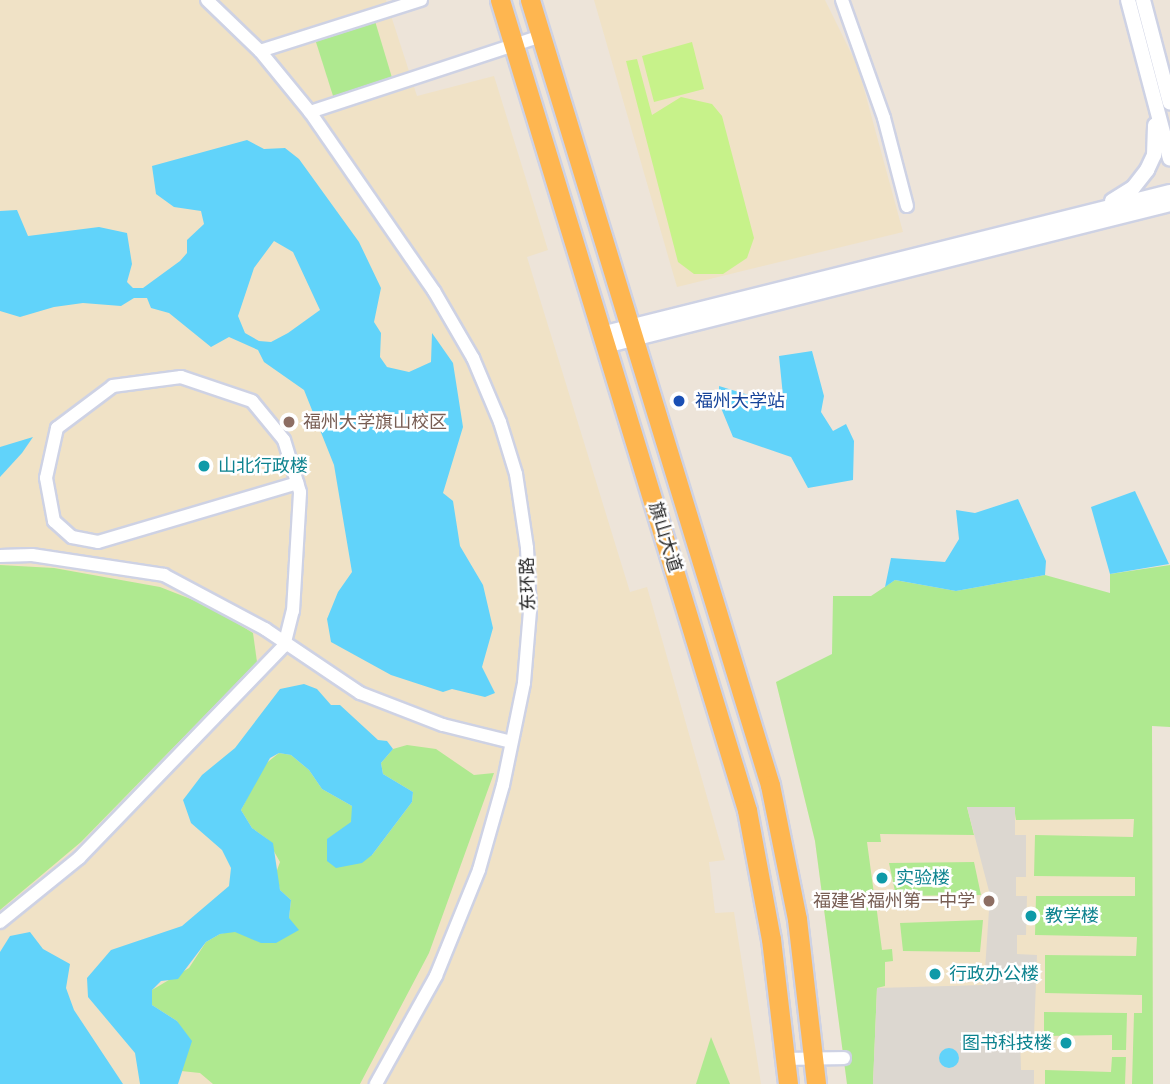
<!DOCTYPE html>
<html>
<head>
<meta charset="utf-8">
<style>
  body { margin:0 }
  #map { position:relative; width:1170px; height:1084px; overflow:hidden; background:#ede4d9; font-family:Montserrat,"Noto Sans SC",sans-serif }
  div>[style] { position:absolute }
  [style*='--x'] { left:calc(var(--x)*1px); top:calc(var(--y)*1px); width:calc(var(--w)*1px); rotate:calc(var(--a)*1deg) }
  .education>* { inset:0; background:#f0e2c6 }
  .green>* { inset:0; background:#afe990 }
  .pitch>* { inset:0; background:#c7f28a }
  .plaza>* { inset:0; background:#dcd7d0 }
  .water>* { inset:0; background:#61d3fa }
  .round { border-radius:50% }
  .roads { filter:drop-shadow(2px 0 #ced2e4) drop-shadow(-2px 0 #ced2e4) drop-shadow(0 2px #ced2e4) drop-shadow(0 -2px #ced2e4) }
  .minor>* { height:12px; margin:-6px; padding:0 6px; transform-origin:6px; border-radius:6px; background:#fff }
  .tertiary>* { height:14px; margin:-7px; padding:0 7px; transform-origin:7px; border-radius:7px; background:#fff }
  .trunk>* { height:19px; margin:-9.5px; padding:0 9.5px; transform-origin:9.5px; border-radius:9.5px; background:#feb650 }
  .dots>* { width:19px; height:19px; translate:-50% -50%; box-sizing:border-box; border:4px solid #fff; border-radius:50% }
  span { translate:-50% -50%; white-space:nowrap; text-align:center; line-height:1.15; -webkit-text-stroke:5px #fff; paint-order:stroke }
  .transit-label { font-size:18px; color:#164399 }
  .left { translate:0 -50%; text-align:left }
  .education-label { font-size:18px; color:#785e54 }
  .right { translate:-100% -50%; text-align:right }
  .culture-label { font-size:18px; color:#0d838f }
  .street-label { font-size:18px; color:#292929 }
</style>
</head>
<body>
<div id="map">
  <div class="education">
    <i style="clip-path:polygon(0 0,386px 0,417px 96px,494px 76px,548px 250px,527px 257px,630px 592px,647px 587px,725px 860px,709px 862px,715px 913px,734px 912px,761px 1084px,0 1084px)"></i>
    <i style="clip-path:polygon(594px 0,825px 0,858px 67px,903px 232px,677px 287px)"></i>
    <i style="clip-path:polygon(1152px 663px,1153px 1084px,847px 1084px,815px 841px,776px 682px)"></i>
  </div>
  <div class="green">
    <i style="clip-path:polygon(375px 21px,393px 81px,334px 99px,315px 39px)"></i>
    <i style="clip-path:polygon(0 565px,54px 568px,160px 587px,211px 607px,253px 633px,257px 662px,81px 842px,0 910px)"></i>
    <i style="clip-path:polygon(1170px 565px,1170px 727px,1152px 726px,1153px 1084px,1132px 1084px,1134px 1013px,1142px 1013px,1142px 995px,1045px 993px,1045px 955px,1136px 956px,1137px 937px,1035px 935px,1036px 896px,1135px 896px,1135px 877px,1034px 876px,1035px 835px,1133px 837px,1134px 819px,1016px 820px,1014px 807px,967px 807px,974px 835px,880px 834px,881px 842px,867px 842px,874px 894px,881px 893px,882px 903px,876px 904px,882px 950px,892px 949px,893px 961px,885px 962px,885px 986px,877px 988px,873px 1084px,847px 1084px,815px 841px,776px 682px,832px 654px,833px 596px,871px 596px,895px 580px,956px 591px,1045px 575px,1110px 593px,1110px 574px)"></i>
    <i style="clip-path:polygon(407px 745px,436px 749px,474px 775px,494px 773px,429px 953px,360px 1084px,213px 1084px,200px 1073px,181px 1071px,185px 1057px,182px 1033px,177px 1021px,152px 1005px,152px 990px,189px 968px,206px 942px,220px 934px,289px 918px,291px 900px,280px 890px,276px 873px,280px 862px,267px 839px,252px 828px,241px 810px,264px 765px,279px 753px,291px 755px,309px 770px,322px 789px,352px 806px,355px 815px,351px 822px,372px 855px,412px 802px,413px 792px,383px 774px,381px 763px,393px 749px)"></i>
    <i style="clip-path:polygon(974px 862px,981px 895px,896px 896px,889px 863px)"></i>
    <i style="clip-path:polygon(983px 920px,980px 952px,903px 951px,900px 923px)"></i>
    <i style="clip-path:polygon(1044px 1012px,1127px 1013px,1126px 1050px,1112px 1050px,1112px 1035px,1044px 1036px)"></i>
    <i style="clip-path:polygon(711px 1037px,730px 1084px,696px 1084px)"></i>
    <i style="clip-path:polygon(1112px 1057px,1126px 1057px,1125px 1084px,1045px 1084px,1045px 1070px,1111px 1072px)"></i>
  </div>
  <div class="pitch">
    <i style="clip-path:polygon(692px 42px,704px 89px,654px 102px,642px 56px)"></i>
    <i style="clip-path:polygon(637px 59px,652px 115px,681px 97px,712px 104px,722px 116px,754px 238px,747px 258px,723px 274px,694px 274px,678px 262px,626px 61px)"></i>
  </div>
  <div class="plaza">
    <i style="clip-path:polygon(967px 807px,1015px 807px,1015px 835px,1026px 835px,1026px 877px,1016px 877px,1016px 896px,1027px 896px,1026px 935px,1017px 935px,1017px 954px,1037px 955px,1034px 1035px,1020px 1035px,1021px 1070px,1034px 1070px,1034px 1084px,873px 1084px,877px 988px,984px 985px,990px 895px)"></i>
  </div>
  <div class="water">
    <i style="clip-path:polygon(evenodd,247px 140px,264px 149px,285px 148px,299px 159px,359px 242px,381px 288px,374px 322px,381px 333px,380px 357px,387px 367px,409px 372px,431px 362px,432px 333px,453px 363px,463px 427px,443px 493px,453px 501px,460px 546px,483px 585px,493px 628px,482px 667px,495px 693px,485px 697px,452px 689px,443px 692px,391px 675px,331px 642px,327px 619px,338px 592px,352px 572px,334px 465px,304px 390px,264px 362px,258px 350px,229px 337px,211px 347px,169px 313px,151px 308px,147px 298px,134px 298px,121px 306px,83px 303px,54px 307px,20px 317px,0 311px,0 211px,17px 210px,28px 236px,99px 227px,127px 233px,132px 264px,127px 282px,133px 288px,143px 288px,180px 261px,187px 253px,187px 240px,204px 224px,201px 211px,174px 207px,156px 194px,152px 166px,247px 140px,274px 241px,293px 252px,320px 310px,288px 333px,271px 342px,259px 341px,245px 333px,238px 316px,254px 268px,274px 241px)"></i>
    <i style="clip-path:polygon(812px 351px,824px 396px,821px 412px,833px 431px,846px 424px,854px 441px,853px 480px,808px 488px,791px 457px,733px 437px,719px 403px,719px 386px,784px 406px,779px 356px)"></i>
    <i style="clip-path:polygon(33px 437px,22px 453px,0 477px,0 447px)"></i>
    <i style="clip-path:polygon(1135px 491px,1169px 564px,1110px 574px,1091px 507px)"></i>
    <i style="clip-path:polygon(1018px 499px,1046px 561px,1045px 575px,956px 591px,895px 580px,885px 587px,891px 558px,945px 562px,959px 539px,956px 510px,975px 513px)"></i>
    <i style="clip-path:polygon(304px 684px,317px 689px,331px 705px,340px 705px,378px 740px,387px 741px,393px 749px,381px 763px,383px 774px,413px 792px,412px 802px,372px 855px,362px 863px,336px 868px,327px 861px,327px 839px,351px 822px,352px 806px,322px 789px,309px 770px,291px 755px,279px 753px,270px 758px,241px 810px,252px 828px,273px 843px,280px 890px,291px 900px,289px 918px,299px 930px,276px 943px,261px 943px,235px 932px,220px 934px,206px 942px,178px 979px,161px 981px,152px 990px,152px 1005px,177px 1021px,192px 1041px,178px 1084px,140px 1084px,135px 1053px,88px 997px,87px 978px,111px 950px,182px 926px,229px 886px,231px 868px,222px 850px,191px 823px,183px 800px,202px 775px,235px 748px,280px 689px)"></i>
    <i style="clip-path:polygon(30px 932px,43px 949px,70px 964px,66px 988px,74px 1010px,123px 1084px,0 1084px,0 952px,10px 936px)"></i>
    <i class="round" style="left:939px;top:1048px;width:20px;height:20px"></i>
  </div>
  <div class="roads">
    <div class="minor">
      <i style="--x:207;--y:0;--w:74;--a:43.9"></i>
      <i style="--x:260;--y:51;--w:79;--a:50.7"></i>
      <i style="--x:310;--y:112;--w:218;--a:55.3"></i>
      <i style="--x:434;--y:291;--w:78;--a:59.8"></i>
      <i style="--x:473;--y:358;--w:69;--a:67.1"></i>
      <i style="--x:500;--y:422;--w:54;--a:72.9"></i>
      <i style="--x:516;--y:474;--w:75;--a:81.5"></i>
      <i style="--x:527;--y:548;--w:63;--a:87.3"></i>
      <i style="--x:530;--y:611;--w:72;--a:94.8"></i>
      <i style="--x:524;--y:683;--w:104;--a:101.6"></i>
      <i style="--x:503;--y:785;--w:88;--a:105.8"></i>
      <i style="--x:479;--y:870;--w:114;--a:112.1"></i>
      <i style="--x:436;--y:976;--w:124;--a:119.1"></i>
      <i style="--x:842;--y:0;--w:125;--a:70.4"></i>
      <i style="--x:884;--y:118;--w:91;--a:75.4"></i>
      <i style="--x:260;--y:51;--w:169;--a:-17.6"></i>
      <i style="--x:310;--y:112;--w:243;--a:-18.2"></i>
      <i style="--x:0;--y:556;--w:32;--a:-2"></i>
      <i style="--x:32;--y:555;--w:134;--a:8.6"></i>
      <i style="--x:164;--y:575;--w:115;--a:28.1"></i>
      <i style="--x:265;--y:629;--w:115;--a:34"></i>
      <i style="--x:360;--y:693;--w:89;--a:21.1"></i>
      <i style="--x:443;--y:725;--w:70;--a:14"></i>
      <i style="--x:0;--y:922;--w:102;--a:-39"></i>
      <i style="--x:79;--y:858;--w:295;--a:-46"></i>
      <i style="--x:284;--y:646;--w:36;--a:-76"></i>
      <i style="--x:293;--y:611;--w:119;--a:-86.6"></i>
      <i style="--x:300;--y:492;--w:54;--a:-107.1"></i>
      <i style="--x:284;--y:440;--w:50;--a:-129.4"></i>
      <i style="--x:252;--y:401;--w:75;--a:-161.3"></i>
      <i style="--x:181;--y:377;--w:69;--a:172.5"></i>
      <i style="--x:113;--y:386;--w:70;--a:143.1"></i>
      <i style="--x:57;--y:428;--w:51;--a:102.4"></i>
      <i style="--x:46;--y:478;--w:44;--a:79.5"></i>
      <i style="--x:54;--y:521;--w:24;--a:42"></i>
      <i style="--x:72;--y:537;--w:26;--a:11"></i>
      <i style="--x:98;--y:542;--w:208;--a:-16.5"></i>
      <i style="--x:786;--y:1059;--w:58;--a:-1"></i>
    </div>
    <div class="tertiary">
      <i style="--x:1128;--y:0;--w:164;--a:75.2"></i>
      <i style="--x:1143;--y:0;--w:106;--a:75.3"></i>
      <i style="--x:1112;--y:201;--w:25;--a:-32"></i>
      <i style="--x:1133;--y:188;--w:23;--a:-52"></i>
      <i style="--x:1147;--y:170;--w:17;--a:-65"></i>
      <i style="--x:1154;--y:155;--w:30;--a:-88"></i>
      <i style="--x:601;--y:334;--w:586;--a:-14.01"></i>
      <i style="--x:605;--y:346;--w:583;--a:-14.11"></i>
    </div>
    <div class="trunk">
      <i style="--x:500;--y:0;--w:847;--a:73.04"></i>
      <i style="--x:747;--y:810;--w:131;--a:79.5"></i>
      <i style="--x:771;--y:939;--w:146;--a:83.3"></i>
      <i style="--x:530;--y:0;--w:821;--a:73"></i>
      <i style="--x:770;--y:785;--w:137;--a:78.6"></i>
      <i style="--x:797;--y:919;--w:166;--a:83.4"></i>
    </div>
  </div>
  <div class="dots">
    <i style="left:679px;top:401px;background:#1a4fb4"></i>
    <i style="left:289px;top:422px;background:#8d6e63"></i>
    <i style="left:204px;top:466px;background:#0f9aa8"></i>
    <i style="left:882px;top:878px;background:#0f9aa8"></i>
    <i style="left:989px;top:901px;background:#8d6e63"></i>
    <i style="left:1031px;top:916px;background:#0f9aa8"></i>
    <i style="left:935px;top:974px;background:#0f9aa8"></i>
    <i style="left:1066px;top:1043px;background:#0f9aa8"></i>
  </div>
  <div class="transit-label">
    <span class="left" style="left:695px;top:401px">福州大学站</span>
  </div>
  <div class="education-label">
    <span class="left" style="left:303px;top:422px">福州大学旗山校区</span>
    <span class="right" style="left:975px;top:901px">福建省福州第一中学</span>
  </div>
  <div class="culture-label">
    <span class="left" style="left:218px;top:466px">山北行政楼</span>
    <span class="left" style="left:896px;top:878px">实验楼</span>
    <span class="left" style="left:1045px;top:916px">教学楼</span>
    <span class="left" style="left:949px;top:974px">行政办公楼</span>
    <span class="right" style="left:1052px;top:1043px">图书科技楼</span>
  </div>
  <div class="street-label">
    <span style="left:665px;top:537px;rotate:73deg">旗山大道</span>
    <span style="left:528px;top:584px;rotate:-92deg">东环路</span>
  </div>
</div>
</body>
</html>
